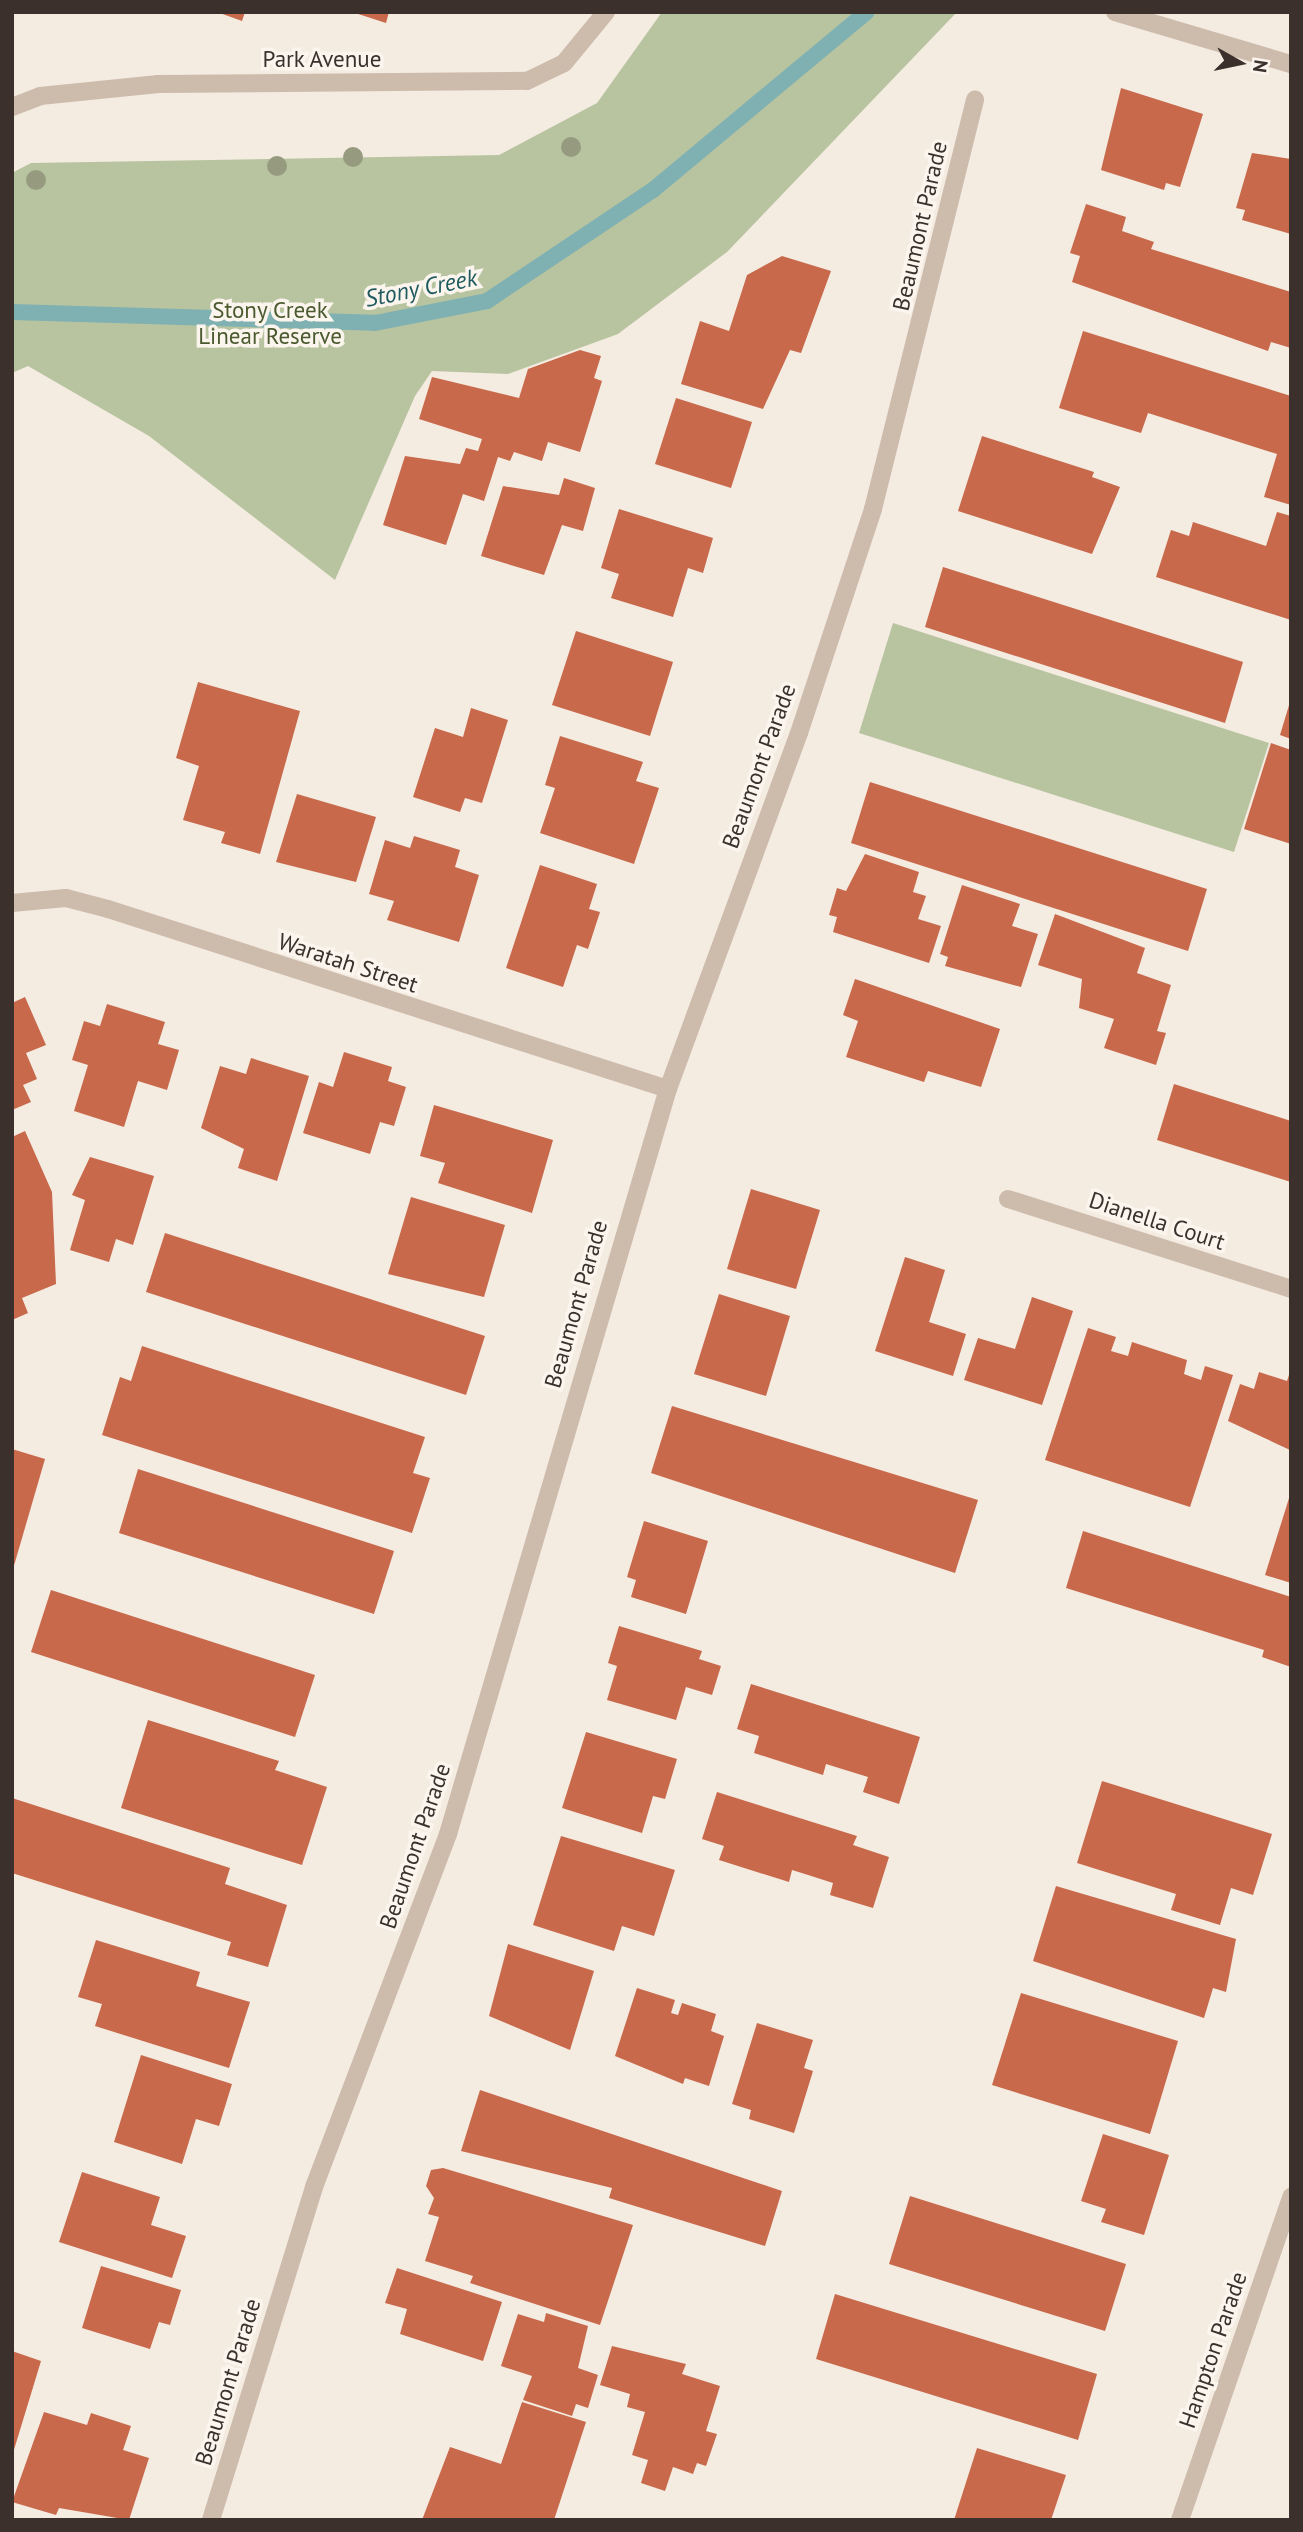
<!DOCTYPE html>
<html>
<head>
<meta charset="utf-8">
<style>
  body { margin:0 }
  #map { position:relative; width:1303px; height:2532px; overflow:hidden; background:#f4ebe1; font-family:"PT Sans",sans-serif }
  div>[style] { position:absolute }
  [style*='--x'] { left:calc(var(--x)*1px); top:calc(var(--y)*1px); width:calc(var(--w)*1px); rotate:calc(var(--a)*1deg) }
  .green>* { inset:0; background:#b8c4a0 }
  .stream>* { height:16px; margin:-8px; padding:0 8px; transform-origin:8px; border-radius:8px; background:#7fb0b2 }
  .building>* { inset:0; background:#c8694b }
  .minor>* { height:18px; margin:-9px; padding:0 9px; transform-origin:9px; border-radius:9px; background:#cdbbac }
  .trees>* { width:20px; height:20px; margin:-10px; border-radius:50%; background:#969b7f }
  span { translate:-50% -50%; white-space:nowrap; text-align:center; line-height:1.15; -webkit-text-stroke:7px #fbf5ee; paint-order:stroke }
  .street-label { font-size:23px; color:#3b302b }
  .park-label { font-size:23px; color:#4a5a2e }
  .water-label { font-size:24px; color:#1f5a5e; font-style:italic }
  .frame { position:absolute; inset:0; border:14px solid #3b302b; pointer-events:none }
  .north { position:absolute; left:1205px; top:28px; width:70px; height:70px; -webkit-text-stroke:5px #fbf5ee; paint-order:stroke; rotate:99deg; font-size:19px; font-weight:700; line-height:28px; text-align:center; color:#3b302b }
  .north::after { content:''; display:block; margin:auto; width:24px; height:32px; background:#3b302b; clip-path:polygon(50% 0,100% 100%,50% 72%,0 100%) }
</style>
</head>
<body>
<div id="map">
  <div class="green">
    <i style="clip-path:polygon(662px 12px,957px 12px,727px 252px,618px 334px,508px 374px,432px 371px,415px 396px,335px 580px,149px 436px,28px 366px,12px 373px,12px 173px,31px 163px,499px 155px,597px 103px)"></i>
    <i style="clip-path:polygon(893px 623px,1269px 743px,1234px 852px,859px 733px)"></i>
  </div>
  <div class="stream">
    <i style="--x:12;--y:312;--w:363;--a:1.7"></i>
    <i style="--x:375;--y:323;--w:114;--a:-11.1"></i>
    <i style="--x:487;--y:301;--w:200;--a:-33.8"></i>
    <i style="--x:653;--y:190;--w:278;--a:-39.8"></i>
  </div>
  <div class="building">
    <i style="clip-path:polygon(217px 12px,245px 12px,242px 21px)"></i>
    <i style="clip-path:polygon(352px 12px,389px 12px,386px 23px)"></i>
    <i style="clip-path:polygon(1121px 88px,1203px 114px,1180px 187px,1166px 183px,1164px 190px,1101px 170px)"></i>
    <i style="clip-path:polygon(1252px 153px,1291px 159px,1291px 234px,1242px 220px,1245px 210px,1236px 208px)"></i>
    <i style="clip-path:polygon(1086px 204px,1126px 217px,1122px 231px,1154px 242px,1151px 249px,1291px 292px,1291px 348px,1271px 342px,1268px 351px,1072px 282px,1080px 256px,1070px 253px)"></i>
    <i style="clip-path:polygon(782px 256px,831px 271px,801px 353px,790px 350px,763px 409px,681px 384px,700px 321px,729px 331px,747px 275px)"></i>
    <i style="clip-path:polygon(1083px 331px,1291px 396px,1291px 505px,1264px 497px,1277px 454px,1148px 413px,1141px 433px,1059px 408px)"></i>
    <i style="clip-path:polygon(580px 350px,601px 356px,594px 378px,602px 381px,580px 452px,548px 442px,542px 461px,514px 452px,510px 461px,498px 457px,484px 501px,463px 494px,446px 545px,383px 525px,405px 456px,460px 464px,466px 448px,478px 451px,482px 439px,419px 419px,432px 377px,519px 398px,528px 369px)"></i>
    <i style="clip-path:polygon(676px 398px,752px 422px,731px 488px,655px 464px)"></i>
    <i style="clip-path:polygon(982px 436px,1094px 472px,1092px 477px,1120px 487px,1092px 554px,958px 511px)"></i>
    <i style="clip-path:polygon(564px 478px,595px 488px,583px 531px,562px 525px,544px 575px,481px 556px,503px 486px,559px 495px)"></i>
    <i style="clip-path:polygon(619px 509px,713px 538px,703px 573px,688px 568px,673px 617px,611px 598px,619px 574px,601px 568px)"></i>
    <i style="clip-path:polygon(1277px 512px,1291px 516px,1291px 620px,1156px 577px,1171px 530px,1189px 536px,1193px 522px,1266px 546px)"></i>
    <i style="clip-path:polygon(943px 567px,1243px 662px,1225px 723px,925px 627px)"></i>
    <i style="clip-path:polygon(576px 631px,673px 662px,650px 736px,552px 705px)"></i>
    <i style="clip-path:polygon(198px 682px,300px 711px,260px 854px,221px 843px,225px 832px,183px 820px,199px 766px,176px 758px)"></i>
    <i style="clip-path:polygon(1290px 702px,1291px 702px,1291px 739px,1280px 735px)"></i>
    <i style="clip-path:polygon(471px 708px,508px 720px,482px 803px,465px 798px,460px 812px,413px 797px,435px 728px,463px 737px)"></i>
    <i style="clip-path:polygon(560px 736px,643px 762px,636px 781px,659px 788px,634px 864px,540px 833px,555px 788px,545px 785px)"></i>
    <i style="clip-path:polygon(1271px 743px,1291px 750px,1291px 844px,1244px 829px)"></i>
    <i style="clip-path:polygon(870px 782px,1207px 889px,1188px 951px,851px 843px)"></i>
    <i style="clip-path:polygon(297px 794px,376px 817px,356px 882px,276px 862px)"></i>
    <i style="clip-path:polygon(414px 836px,460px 850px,455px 867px,479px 875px,459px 942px,387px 920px,394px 901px,369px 894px,385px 840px,410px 848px)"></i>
    <i style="clip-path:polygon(865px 854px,919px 872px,913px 892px,926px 896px,918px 919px,941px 926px,929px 963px,833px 932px,837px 917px,829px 915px,837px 888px,846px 891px)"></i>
    <i style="clip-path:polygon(540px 865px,597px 884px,589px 909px,600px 912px,588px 949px,577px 945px,563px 987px,506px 968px)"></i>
    <i style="clip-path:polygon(962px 885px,1020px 904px,1012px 926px,1038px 934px,1021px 987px,945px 966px,948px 957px,940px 954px)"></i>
    <i style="clip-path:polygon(1055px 914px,1145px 948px,1137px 973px,1171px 985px,1157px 1031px,1166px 1033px,1156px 1065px,1104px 1048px,1114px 1019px,1079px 1008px,1082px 979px,1038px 965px)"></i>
    <i style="clip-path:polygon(855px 979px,1000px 1029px,981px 1087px,928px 1071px,924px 1082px,846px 1057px,858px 1021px,843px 1015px)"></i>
    <i style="clip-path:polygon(25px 997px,46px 1045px,26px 1053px,37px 1079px,23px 1085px,31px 1102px,12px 1110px,12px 1003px)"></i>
    <i style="clip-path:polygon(107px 1004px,165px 1022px,158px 1044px,179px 1050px,167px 1090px,138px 1081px,124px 1127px,74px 1111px,88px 1065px,72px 1060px,84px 1021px,100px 1026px)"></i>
    <i style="clip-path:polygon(344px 1052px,392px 1067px,388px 1081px,406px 1087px,394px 1126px,380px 1122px,370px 1154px,303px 1133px,319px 1082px,333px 1087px)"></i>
    <i style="clip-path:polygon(251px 1058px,309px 1076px,277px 1181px,238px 1168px,244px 1149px,201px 1128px,220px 1066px,246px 1074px)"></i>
    <i style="clip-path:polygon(1174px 1084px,1291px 1121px,1291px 1182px,1157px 1140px)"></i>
    <i style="clip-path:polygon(434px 1105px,553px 1140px,532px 1213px,438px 1183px,445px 1163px,420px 1156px)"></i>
    <i style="clip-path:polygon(25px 1131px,52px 1192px,56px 1284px,22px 1298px,28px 1313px,12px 1320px,12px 1137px)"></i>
    <i style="clip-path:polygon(90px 1157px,154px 1176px,133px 1245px,116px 1239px,109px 1262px,70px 1250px,85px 1200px,72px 1195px)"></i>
    <i style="clip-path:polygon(751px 1189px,820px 1210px,796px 1289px,727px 1269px)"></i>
    <i style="clip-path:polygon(411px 1197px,505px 1225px,484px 1297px,388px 1274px)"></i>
    <i style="clip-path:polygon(165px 1233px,485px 1336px,466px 1395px,146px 1292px)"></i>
    <i style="clip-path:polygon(905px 1257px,945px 1270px,929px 1322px,966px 1334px,953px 1376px,875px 1351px)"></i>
    <i style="clip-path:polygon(719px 1294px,790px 1316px,766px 1396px,694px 1374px)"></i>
    <i style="clip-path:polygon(1032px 1297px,1073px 1311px,1042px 1405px,964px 1380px,978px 1338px,1015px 1349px)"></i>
    <i style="clip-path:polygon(1088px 1328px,1116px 1337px,1111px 1351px,1128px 1356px,1132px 1342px,1187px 1360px,1184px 1374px,1192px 1377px,1201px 1380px,1205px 1366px,1233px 1375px,1190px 1507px,1045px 1460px)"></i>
    <i style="clip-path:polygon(142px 1346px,425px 1437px,413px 1473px,430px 1478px,412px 1533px,102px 1435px,120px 1377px,131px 1381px)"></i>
    <i style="clip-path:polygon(1291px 1369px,1291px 1448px,1290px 1450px,1228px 1421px,1240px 1384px,1254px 1389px,1259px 1372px,1287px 1381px)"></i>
    <i style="clip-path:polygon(672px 1406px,978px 1500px,955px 1573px,651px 1473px)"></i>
    <i style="clip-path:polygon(12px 1449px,45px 1459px,13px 1569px,12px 1569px)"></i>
    <i style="clip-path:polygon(138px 1469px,394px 1551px,374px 1614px,119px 1533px)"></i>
    <i style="clip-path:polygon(1290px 1495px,1291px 1495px,1291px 1583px,1265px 1575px)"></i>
    <i style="clip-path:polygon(644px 1521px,708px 1541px,686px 1614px,631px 1597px,636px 1580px,627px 1577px)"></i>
    <i style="clip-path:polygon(1083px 1531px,1291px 1597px,1291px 1667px,1262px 1657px,1264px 1650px,1066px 1588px)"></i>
    <i style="clip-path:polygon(51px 1590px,315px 1675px,295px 1737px,31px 1652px)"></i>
    <i style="clip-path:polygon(619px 1626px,702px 1651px,699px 1659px,721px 1666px,712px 1695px,686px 1687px,676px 1720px,607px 1700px,617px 1666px,608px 1663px)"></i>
    <i style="clip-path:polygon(751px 1684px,920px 1737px,899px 1804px,863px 1792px,868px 1777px,826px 1764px,823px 1775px,754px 1753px,759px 1736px,737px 1729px)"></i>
    <i style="clip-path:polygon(148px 1720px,279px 1761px,275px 1770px,327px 1787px,302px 1865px,121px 1808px)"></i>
    <i style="clip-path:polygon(586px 1732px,677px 1759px,665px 1799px,653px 1796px,642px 1833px,562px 1808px)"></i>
    <i style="clip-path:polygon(1102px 1781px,1272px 1834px,1253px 1895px,1231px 1888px,1220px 1925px,1171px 1910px,1176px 1894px,1077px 1863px)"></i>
    <i style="clip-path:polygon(717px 1792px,857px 1836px,853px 1845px,889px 1857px,873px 1908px,830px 1895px,833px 1883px,805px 1874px,792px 1870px,789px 1882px,719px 1860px,724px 1846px,702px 1839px)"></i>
    <i style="clip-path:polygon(12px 1798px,230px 1868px,225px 1884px,287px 1905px,268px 1967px,227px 1955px,231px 1942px,12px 1873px)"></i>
    <i style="clip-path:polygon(561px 1836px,675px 1870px,654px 1936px,622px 1926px,614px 1951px,533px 1925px)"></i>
    <i style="clip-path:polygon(1056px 1886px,1236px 1939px,1226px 1992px,1213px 1988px,1204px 2018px,1033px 1961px)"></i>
    <i style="clip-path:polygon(96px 1940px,200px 1972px,196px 1986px,250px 2002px,229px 2068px,95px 2026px,102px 2004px,78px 1997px)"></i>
    <i style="clip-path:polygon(508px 1944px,594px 1971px,570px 2050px,489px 2016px)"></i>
    <i style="clip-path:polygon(637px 1988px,675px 2000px,671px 2013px,678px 2015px,682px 2003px,716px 2014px,711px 2031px,724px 2036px,709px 2086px,685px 2078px,683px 2084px,615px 2056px)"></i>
    <i style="clip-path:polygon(1021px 1993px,1178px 2041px,1150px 2134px,992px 2085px)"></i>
    <i style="clip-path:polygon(757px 2023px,813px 2040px,804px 2068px,813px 2071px,794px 2133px,749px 2119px,751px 2110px,732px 2104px)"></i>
    <i style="clip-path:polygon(141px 2055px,232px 2084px,219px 2126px,196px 2119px,182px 2164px,114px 2142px)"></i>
    <i style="clip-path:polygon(480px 2090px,782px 2191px,765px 2246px,609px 2198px,612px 2188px,461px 2151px)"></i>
    <i style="clip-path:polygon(1103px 2134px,1169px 2155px,1144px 2235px,1101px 2222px,1106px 2209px,1081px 2201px)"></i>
    <i style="clip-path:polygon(443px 2168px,633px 2225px,600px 2325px,470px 2283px,473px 2276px,425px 2261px,439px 2217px,428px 2214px,434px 2198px,426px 2186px,431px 2170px)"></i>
    <i style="clip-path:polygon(82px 2172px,160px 2197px,151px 2225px,186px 2236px,172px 2278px,59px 2242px)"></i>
    <i style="clip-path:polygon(910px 2196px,1126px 2264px,1105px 2331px,889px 2264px)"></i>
    <i style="clip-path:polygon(101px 2266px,181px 2290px,170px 2325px,159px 2322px,150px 2349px,82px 2328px)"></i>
    <i style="clip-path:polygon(397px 2268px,502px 2302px,483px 2361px,400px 2334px,407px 2309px,385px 2303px)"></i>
    <i style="clip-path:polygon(835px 2294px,1097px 2374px,1078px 2440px,816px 2359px)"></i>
    <i style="clip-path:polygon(546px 2313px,588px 2326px,578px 2368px,598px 2375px,588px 2408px,576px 2404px,572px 2416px,523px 2400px,532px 2376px,501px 2366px,518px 2314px,544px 2322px)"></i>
    <i style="clip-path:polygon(612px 2346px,686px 2364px,682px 2374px,720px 2386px,706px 2431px,717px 2434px,706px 2466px,697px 2463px,693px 2474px,673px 2467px,665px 2491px,641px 2483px,648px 2460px,632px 2455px,645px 2412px,627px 2407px,630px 2394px,600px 2385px)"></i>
    <i style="clip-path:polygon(12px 2351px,41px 2361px,13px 2453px,12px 2453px)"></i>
    <i style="clip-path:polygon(522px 2402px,586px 2422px,554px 2520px,422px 2520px,450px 2447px,501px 2464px)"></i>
    <i style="clip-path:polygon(44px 2412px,87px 2425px,91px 2413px,131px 2426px,123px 2450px,149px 2458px,129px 2520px,59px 2508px,56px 2515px,12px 2502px)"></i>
    <i style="clip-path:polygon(977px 2448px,1066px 2475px,1051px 2520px,954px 2520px)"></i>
  </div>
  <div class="minor">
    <i style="--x:1115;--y:12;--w:184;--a:16.5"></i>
    <i style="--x:12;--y:107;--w:30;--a:-21"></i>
    <i style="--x:40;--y:96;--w:119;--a:-5.8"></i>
    <i style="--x:158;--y:84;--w:369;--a:-0.5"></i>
    <i style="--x:527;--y:81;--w:41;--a:-25.9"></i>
    <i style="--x:564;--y:63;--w:66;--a:-50.5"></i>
    <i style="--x:12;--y:903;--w:54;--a:-5.3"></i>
    <i style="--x:66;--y:898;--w:43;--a:14.7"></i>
    <i style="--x:108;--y:909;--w:588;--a:17.82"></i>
    <i style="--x:1008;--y:1199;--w:297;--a:17.6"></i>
    <i style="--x:211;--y:2520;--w:349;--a:-72.8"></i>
    <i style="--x:314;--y:2187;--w:378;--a:-69.2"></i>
    <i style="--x:448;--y:1834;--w:777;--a:-73.55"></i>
    <i style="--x:668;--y:1089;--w:379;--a:-69.8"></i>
    <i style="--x:799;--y:733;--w:236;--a:-71.7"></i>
    <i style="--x:873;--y:509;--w:422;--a:-76"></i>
    <i style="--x:1180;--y:2520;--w:342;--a:-71"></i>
  </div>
  <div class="trees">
    <i style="left:571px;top:147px"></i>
    <i style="left:353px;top:157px"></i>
    <i style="left:277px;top:166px"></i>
    <i style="left:36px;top:180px"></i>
  </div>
  <div class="street-label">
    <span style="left:322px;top:59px">Park Avenue</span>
    <span style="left:920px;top:226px;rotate:-77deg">Beaumont Parade</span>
    <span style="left:759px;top:766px;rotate:-70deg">Beaumont Parade</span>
    <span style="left:348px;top:963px;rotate:18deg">Waratah Street</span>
    <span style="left:1157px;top:1221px;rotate:18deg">Dianella Court</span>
    <span style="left:576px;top:1304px;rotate:-74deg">Beaumont Parade</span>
    <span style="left:415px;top:1846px;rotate:-71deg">Beaumont Parade</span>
    <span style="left:1213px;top:2350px;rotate:-71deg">Hampton Parade</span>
    <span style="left:228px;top:2382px;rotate:-73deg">Beaumont Parade</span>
  </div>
  <div class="park-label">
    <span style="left:270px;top:323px">Stony Creek<br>Linear Reserve</span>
  </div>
  <div class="water-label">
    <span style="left:421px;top:288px;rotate:-11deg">Stony Creek</span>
  </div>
  <div class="frame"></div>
  <div class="north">N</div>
</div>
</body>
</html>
